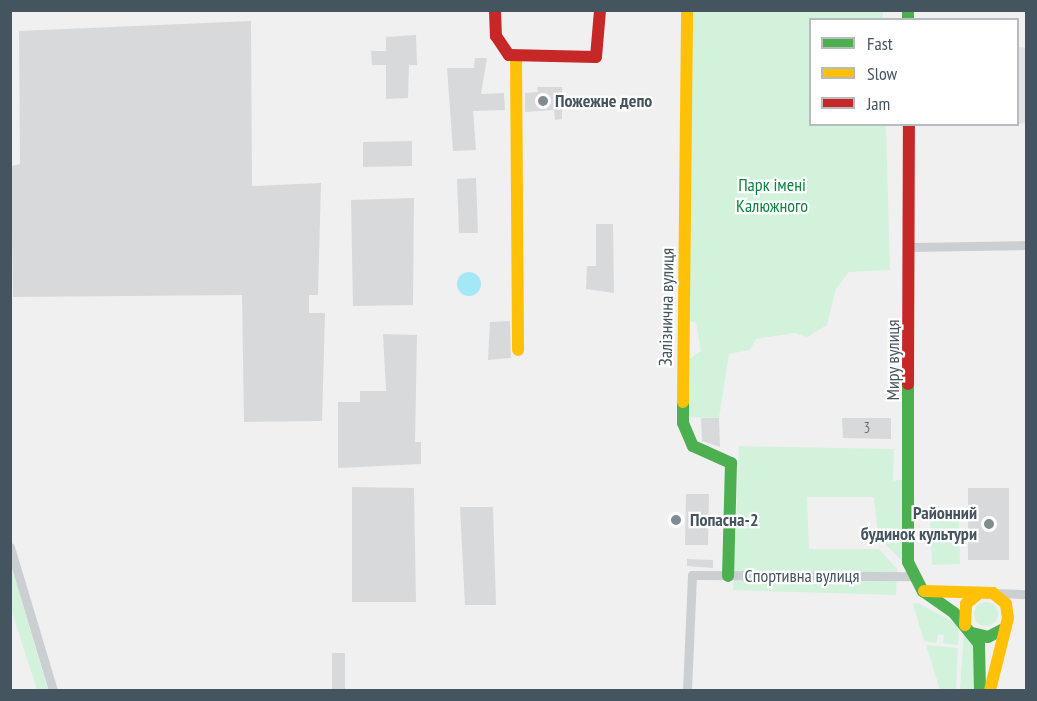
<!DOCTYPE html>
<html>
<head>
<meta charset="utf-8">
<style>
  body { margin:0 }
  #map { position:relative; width:1037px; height:701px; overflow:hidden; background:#f1f0f0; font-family:"PT Sans Narrow",sans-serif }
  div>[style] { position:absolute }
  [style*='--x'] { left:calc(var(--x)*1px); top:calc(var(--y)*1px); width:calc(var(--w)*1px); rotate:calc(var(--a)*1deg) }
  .education>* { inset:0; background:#e2e1e3 }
  .green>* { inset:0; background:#d2f2dc }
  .round { border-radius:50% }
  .water>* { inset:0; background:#a3e8f4 }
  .building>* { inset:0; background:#d8d9db }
  .street>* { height:9px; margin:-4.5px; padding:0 4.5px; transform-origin:4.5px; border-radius:4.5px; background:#cccfd1 }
  .fast>* { height:12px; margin:-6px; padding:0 6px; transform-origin:6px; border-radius:6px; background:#4caf50 }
  .slow>* { height:12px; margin:-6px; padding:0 6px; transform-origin:6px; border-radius:6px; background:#ffc107 }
  .jam>* { height:12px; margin:-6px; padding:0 6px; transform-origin:6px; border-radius:6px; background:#c62828 }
  .dots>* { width:16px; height:16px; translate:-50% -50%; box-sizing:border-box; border:3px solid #fff; border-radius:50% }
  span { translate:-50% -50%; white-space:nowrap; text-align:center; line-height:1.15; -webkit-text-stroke:4.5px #fff; paint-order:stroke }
  .number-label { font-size:15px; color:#6b777f }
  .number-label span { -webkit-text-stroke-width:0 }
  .poi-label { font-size:18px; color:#45555f; font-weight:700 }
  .left { translate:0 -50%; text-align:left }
  .right { translate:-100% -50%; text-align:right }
  .park-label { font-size:18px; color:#0d8340 }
  .street-label { font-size:18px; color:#45555f }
  .frame { position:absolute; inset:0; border:12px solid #45555f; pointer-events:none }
  .legend { position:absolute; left:809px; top:18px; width:210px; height:108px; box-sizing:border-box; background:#fff; border:2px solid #b5bbbf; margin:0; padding:8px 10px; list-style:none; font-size:18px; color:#45555f }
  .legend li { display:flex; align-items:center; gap:12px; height:30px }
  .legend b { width:30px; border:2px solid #b5bbbf }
</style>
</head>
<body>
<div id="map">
  <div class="education">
    <i style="clip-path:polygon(1018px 47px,1026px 48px,1026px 123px,1018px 124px)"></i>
  </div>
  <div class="green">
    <i style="clip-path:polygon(691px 11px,883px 11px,883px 19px,810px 20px,810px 124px,886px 125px,890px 270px,849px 272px,836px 289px,827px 325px,807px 337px,795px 333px,756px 339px,750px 350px,729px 354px,719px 418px,687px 417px,688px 360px,701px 351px,696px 323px,690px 321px)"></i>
    <i style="clip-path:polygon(739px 446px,894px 449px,893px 481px,905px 479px,903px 562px,878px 537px,874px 497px,807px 497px,809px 549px,879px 549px,897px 569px,896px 595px,733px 590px)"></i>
    <i style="clip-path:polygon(959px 516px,960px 564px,932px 565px,930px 517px)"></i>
    <i style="clip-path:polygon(10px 565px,11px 565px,48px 690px,37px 690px,11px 609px)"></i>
    <i class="round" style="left:974px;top:602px;width:24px;height:24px"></i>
    <i style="clip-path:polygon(918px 603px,959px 625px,958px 645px,943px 643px,944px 635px,938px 634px,936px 643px,924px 641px,913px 604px)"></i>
    <i style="clip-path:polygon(964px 630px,974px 646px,974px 690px,960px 690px)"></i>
    <i style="clip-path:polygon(926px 645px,958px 648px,956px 690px,940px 690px)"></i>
  </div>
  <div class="water">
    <i class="round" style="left:457px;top:272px;width:24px;height:24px"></i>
  </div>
  <div class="building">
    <i style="clip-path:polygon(251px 21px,252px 186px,321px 183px,318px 295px,309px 295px,309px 313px,325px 313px,322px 421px,244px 422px,242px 295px,13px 297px,11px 166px,20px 164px,19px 31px)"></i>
    <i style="clip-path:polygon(416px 35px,417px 65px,409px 65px,408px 98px,386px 99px,386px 65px,372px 65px,371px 51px,386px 51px,386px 37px)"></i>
    <i style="clip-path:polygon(475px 58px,487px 58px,481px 94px,504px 93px,505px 110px,473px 111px,476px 150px,453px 151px,447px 68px,474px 68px)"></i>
    <i style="clip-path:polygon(537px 87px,562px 87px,562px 119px,555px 120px,554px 110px,525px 112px,525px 93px,538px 92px)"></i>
    <i style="clip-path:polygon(412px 141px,412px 166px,363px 167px,363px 142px)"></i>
    <i style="clip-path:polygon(476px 178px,478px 233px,459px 233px,457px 179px)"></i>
    <i style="clip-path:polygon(414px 198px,413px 305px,353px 306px,351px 200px)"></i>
    <i style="clip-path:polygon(596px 224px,613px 224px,614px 293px,586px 289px,587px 266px,596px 266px)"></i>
    <i style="clip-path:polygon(510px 321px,511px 358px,488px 360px,490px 322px)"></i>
    <i style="clip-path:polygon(383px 334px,417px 335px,415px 442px,421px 442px,421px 464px,338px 468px,338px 402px,360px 402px,360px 391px,386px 391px)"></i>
    <i style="clip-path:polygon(701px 418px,719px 418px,720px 447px,702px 441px)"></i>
    <i style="clip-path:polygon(842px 418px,891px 418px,891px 439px,843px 438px)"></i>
    <i style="clip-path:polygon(352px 487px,414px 488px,416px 602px,352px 602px)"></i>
    <i style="clip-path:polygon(968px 488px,1009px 488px,1009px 560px,968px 560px)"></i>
    <i style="clip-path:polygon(686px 494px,709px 494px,708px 545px,685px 545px)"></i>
    <i style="clip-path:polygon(460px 507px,493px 507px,496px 605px,465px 605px)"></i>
    <i style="clip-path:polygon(687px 559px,713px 560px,713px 568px,687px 566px)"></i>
    <i style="clip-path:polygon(332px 653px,345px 653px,345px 690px,332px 690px)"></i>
  </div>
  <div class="street">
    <i style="--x:911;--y:247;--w:115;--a:-1"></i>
    <i style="--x:10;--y:547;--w:149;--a:73.3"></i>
    <i style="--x:993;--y:593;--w:33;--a:2"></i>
    <i style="--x:687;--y:690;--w:115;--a:-87.5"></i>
    <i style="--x:692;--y:575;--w:220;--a:0.3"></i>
  </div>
  <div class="fast">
    <i style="--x:908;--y:10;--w:10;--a:90"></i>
    <i style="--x:908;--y:384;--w:178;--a:90"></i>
    <i style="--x:908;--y:562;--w:33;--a:63"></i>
    <i style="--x:923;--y:591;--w:38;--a:35"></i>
    <i style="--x:954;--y:613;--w:40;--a:51"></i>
    <i style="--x:979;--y:644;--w:46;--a:88.8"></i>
    <i style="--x:683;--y:402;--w:21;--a:90"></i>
    <i style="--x:683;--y:423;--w:25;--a:67"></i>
    <i style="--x:693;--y:446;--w:42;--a:24.1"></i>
    <i style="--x:731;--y:463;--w:113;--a:91.5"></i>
    <i style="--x:972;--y:633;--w:16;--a:14"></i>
    <i style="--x:988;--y:637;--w:18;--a:-27"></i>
  </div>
  <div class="slow">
    <i style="--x:516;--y:56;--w:294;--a:89.6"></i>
    <i style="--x:683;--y:402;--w:392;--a:-89.4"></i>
    <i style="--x:924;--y:591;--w:69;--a:1.7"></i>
    <i style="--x:993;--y:593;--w:17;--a:40"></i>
    <i style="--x:1006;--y:604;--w:14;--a:82"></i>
    <i style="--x:1008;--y:618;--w:74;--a:104"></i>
    <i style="--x:965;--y:625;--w:21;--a:-87"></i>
    <i style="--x:966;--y:604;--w:17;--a:-40"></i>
  </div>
  <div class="jam">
    <i style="--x:495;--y:10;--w:26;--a:88"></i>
    <i style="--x:496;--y:36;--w:23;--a:56"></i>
    <i style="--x:509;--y:55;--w:87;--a:1.3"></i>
    <i style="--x:596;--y:57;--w:47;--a:-85.1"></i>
    <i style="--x:908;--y:384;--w:260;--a:-89.8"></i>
  </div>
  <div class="dots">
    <i style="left:543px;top:101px;background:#818b92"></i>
    <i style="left:676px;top:520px;background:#818b92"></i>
    <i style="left:989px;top:524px;background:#818b92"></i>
  </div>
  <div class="number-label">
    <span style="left:867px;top:428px">3</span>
  </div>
  <div class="poi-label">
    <span class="left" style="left:555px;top:101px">Пожежне депо</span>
    <span class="right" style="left:977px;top:524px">Районний<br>будинок культури</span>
    <span class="left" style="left:690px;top:520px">Попасна-2</span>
  </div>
  <div class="park-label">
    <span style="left:772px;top:196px">Парк імені<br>Калюжного</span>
  </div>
  <div class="street-label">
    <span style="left:667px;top:307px;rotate:-89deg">Залізнична вулиця</span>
    <span style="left:893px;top:360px;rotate:-90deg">Миру вулиця</span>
    <span style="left:802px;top:576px">Спортивна вулиця</span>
  </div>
  <div class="frame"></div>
  <ul class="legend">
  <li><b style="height:8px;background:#4caf50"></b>Fast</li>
  <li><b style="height:8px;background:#ffc107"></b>Slow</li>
  <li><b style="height:8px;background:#c62828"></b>Jam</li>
  </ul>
</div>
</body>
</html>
